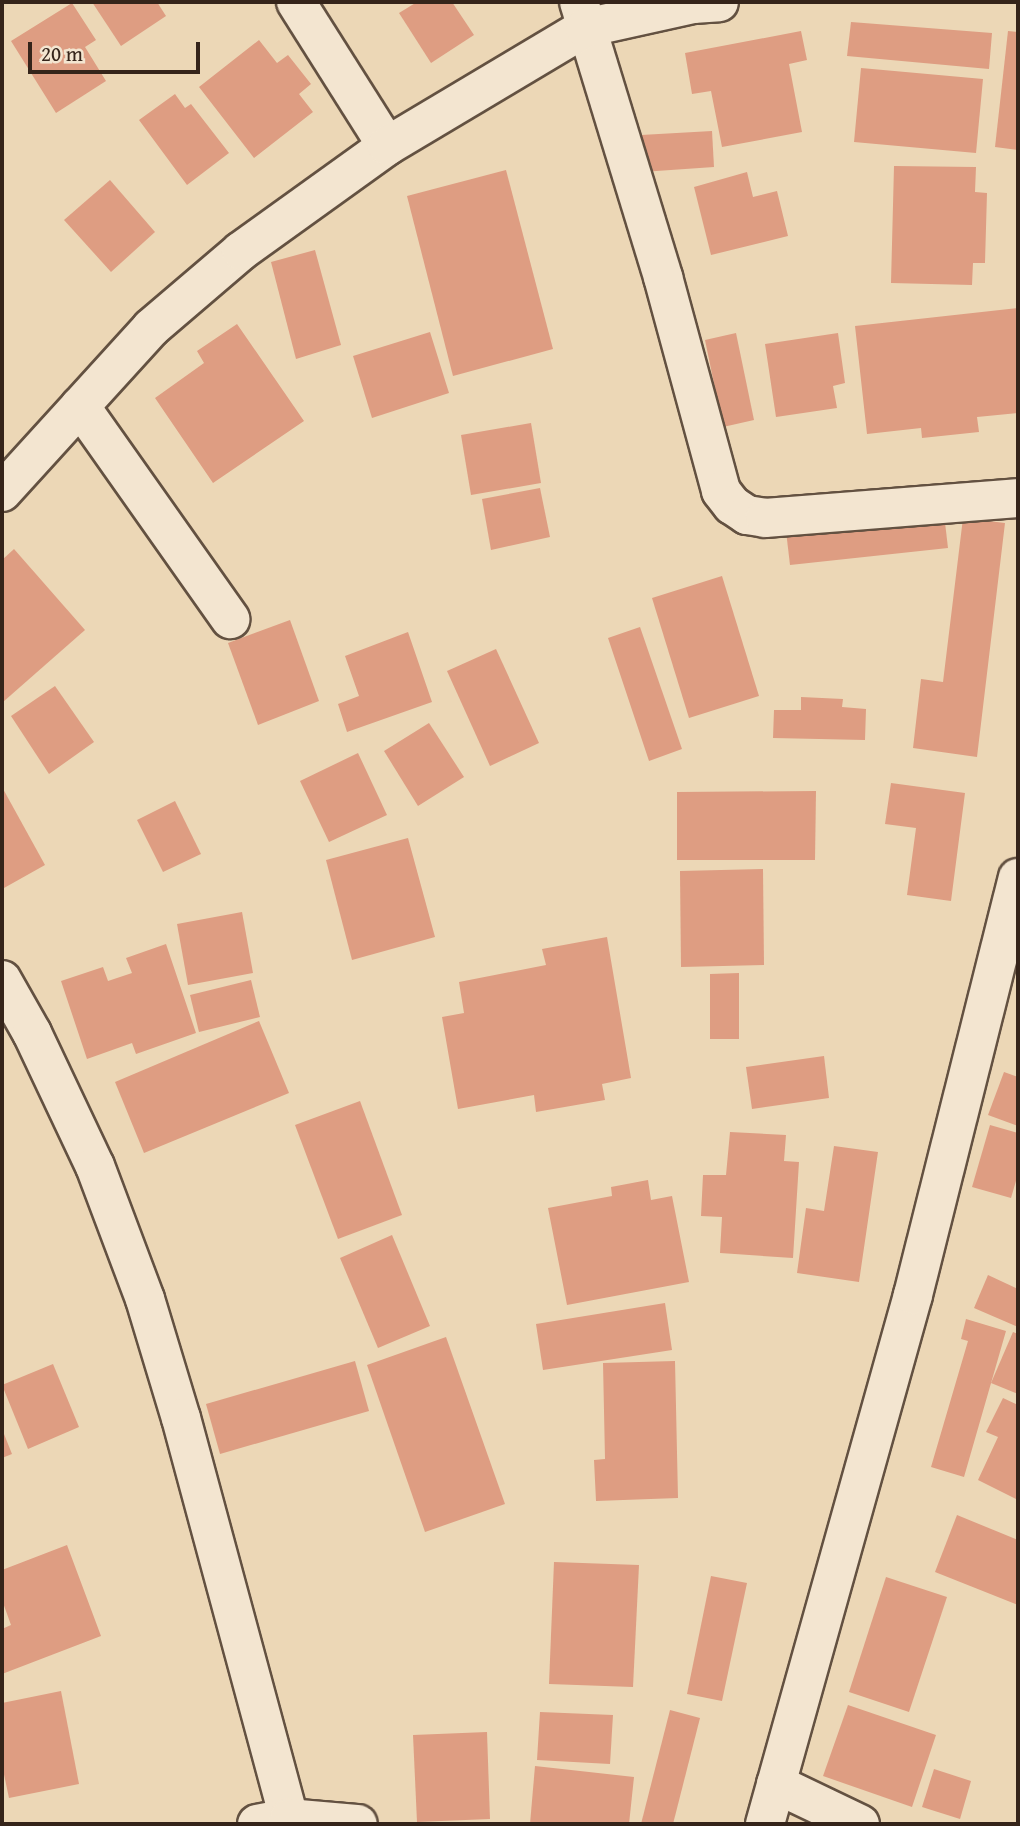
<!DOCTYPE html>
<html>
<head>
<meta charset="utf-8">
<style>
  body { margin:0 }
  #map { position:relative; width:1020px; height:1826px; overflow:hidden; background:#ecd7b6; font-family:"Gentium Book Plus",serif }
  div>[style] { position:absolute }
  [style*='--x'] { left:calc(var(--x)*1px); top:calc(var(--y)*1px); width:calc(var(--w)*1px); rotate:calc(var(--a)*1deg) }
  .building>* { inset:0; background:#de9d82 }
  .roads { filter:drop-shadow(2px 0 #635141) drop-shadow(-2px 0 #635141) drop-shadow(0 2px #635141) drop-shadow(0 -2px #635141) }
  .minor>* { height:38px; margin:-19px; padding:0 19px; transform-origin:19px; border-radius:19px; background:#f3e5d0 }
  span { translate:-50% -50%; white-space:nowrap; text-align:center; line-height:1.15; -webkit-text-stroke:5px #f3e5d0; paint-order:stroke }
  .frame { position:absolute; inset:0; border:4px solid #35241a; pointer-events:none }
  .scale { position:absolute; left:28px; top:42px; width:172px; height:32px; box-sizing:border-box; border:4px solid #35241a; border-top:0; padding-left:9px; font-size:21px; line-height:24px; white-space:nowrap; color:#35241a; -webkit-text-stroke:5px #f3e5d0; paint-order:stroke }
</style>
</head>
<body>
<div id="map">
  <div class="building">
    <i style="clip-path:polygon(92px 2px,157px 2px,166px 16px,121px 46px)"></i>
    <i style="clip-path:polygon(417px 2px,452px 2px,474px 35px,431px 63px,399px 13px)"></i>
    <i style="clip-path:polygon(72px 3px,96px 40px,85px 47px,106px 81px,56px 113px,11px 41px)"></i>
    <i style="clip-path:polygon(851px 22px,992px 33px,989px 69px,847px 56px)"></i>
    <i style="clip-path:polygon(801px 31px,807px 60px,789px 64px,802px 132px,722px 147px,711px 91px,692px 94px,685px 53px)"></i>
    <i style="clip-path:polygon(1008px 31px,1018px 32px,1018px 150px,995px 147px)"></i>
    <i style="clip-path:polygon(259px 40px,277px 63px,288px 55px,311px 84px,299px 94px,313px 112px,254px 158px,199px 87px)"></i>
    <i style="clip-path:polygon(861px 68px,983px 79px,976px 153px,854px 142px)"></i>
    <i style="clip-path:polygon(175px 94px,185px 108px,191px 104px,229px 153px,187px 185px,139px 120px)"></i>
    <i style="clip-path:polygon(712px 131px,714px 167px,642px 172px,641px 135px)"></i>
    <i style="clip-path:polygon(894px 166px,976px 167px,975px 192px,987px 193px,985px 263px,973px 263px,972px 285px,891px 283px)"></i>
    <i style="clip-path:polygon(506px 170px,553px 349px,453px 376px,407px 196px)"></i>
    <i style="clip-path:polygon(747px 172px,753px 197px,777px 191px,788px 236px,711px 255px,694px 187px)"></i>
    <i style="clip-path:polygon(110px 180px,155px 232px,111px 272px,64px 220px)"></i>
    <i style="clip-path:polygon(315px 250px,341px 345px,296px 359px,271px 262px)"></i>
    <i style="clip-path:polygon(1018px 308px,1018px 413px,977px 417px,979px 432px,922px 438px,921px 428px,867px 434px,855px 326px)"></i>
    <i style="clip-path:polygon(237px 324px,304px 421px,213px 483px,155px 398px,204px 363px,197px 351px)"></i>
    <i style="clip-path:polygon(430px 332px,449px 393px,372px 418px,353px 356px)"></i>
    <i style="clip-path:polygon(736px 333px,754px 420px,723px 427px,705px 340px)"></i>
    <i style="clip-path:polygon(838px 333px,845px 383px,833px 386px,837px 408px,776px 417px,765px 344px)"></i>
    <i style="clip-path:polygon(531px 423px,541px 483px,471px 495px,461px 435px)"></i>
    <i style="clip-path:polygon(540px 488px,550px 537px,491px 550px,482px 499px)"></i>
    <i style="clip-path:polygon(944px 514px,948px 548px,790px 565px,786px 531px)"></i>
    <i style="clip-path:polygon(963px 518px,1005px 523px,977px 757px,913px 748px,921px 679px,943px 682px)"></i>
    <i style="clip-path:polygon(14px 549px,85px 630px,3px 702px,2px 560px)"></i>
    <i style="clip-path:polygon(722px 576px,759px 696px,689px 718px,652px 598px)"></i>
    <i style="clip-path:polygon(290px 620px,319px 701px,258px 725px,228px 643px)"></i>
    <i style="clip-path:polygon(640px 627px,682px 749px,649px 761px,608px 638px)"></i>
    <i style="clip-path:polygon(408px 632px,432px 702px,347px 732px,338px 704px,359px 696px,345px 656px)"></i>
    <i style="clip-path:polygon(496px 649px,539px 743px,490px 766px,447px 671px)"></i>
    <i style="clip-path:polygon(55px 686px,94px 742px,49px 774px,11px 716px)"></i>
    <i style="clip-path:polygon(801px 697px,843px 699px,842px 707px,866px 709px,865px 740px,773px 738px,774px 710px,801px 710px)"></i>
    <i style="clip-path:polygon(429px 723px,464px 777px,418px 806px,384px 751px)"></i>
    <i style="clip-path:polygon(358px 753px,387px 815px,329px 842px,300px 781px)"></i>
    <i style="clip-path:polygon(891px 783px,965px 793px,951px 901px,907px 895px,916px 828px,885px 824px)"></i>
    <i style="clip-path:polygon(2px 787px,45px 865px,4px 888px,2px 883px)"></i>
    <i style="clip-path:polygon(816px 791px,815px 860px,677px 860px,677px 792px)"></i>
    <i style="clip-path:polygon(175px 801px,201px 854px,163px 872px,137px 820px)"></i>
    <i style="clip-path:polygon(408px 838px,435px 937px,352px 960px,326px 860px)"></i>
    <i style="clip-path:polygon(763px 869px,764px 965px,681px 967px,680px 871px)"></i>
    <i style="clip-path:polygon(242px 912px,253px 973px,188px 985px,177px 924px)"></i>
    <i style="clip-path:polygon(607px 937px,631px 1078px,602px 1084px,605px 1100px,536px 1112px,534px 1095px,458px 1109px,442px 1017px,464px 1013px,459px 982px,546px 965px,542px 949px)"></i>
    <i style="clip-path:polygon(166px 944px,196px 1033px,136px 1054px,132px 1043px,87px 1059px,61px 981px,103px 967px,108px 981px,132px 973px,126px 958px)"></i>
    <i style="clip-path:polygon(739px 973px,739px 1039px,710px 1039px,710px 974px)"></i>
    <i style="clip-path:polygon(251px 980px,260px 1017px,199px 1032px,190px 995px)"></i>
    <i style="clip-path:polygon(259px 1021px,289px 1093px,144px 1153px,115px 1082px)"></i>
    <i style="clip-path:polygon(824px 1056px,829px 1098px,752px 1109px,746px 1067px)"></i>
    <i style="clip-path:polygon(1004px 1072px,1018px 1077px,1018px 1126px,988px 1115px)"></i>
    <i style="clip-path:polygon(360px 1101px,402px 1215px,338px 1239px,295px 1125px)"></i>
    <i style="clip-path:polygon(990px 1125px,1018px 1133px,1018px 1174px,1011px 1198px,972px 1187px)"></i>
    <i style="clip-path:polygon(730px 1132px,786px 1135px,784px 1161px,799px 1162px,793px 1258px,720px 1253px,722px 1217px,701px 1216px,703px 1175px,726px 1175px)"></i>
    <i style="clip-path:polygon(834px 1146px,878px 1152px,859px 1282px,797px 1273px,806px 1208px,824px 1211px)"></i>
    <i style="clip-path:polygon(648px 1180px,651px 1200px,672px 1196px,689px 1282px,567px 1305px,548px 1208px,612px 1196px,611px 1187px)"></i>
    <i style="clip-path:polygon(392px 1235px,430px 1326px,378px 1348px,340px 1258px)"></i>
    <i style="clip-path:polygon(988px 1275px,1018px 1289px,1018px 1327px,974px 1308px)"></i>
    <i style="clip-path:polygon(665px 1303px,672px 1350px,543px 1370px,536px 1324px)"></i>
    <i style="clip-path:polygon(966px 1319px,1006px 1331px,964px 1477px,931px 1467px,968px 1341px,961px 1339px)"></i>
    <i style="clip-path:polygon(1013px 1332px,1018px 1334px,1018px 1394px,991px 1383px)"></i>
    <i style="clip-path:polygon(446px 1337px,505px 1504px,425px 1532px,367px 1365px)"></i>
    <i style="clip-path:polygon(355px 1361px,369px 1411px,220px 1454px,206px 1404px)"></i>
    <i style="clip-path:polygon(675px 1361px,678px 1498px,596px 1501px,594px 1460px,605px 1459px,603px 1363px)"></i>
    <i style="clip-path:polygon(53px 1364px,79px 1427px,28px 1449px,2px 1385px)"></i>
    <i style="clip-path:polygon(1003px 1398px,1018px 1405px,1018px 1500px,978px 1480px,998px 1437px,986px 1432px)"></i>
    <i style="clip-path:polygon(2px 1429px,12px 1454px,2px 1458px)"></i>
    <i style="clip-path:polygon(957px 1515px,1018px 1540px,1018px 1605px,935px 1572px)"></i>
    <i style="clip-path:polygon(67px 1545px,101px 1636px,2px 1674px,2px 1629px,11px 1625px,2px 1600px,2px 1570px)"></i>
    <i style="clip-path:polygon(554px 1562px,639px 1565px,633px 1687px,549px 1684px)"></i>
    <i style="clip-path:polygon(711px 1576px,747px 1583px,722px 1701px,687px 1694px)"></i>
    <i style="clip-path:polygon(886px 1577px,947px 1597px,909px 1712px,849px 1692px)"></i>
    <i style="clip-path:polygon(61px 1691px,79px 1784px,9px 1798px,2px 1765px,2px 1703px)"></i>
    <i style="clip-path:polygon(848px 1705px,936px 1735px,912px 1807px,823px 1776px)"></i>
    <i style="clip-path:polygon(670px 1710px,700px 1718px,673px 1824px,641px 1824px)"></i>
    <i style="clip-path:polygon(540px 1712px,613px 1715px,610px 1764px,537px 1760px)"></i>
    <i style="clip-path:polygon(487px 1732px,490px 1819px,417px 1822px,413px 1735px)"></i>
    <i style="clip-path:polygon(535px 1766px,634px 1777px,629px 1824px,530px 1824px)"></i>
    <i style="clip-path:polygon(934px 1769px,971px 1781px,960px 1819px,922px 1807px)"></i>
  </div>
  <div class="roads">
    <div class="minor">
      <i style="--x:296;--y:2;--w:170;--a:57.7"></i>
      <i style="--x:579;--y:2;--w:288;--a:73"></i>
      <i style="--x:663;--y:277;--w:222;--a:74.8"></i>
      <i style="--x:721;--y:491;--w:18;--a:52"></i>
      <i style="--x:732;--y:505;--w:18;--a:34"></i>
      <i style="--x:747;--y:515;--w:18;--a:9"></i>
      <i style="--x:765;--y:518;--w:254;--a:-4.5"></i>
      <i style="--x:80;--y:406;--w:261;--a:54.8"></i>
      <i style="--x:2;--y:492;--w:222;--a:-47.7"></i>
      <i style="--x:151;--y:328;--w:118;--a:-40.5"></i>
      <i style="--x:241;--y:251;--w:180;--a:-35.7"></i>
      <i style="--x:387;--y:146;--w:230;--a:-30.8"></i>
      <i style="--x:585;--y:28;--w:111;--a:-12.5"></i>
      <i style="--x:693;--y:4;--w:26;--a:-4"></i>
      <i style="--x:2;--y:980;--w:61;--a:60.5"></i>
      <i style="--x:32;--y:1033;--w:147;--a:64.7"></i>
      <i style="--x:95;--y:1166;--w:142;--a:69.4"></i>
      <i style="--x:145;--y:1299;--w:124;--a:73.2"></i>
      <i style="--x:181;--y:1418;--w:414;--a:74.9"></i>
      <i style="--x:776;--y:1784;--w:93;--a:25.5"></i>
      <i style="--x:257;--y:1824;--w:33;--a:-11"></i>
      <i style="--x:289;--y:1818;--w:69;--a:5"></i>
      <i style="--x:765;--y:1824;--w:549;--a:-74.37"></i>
      <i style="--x:913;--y:1295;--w:430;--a:-75.9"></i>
    </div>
  </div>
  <div class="frame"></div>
  <div class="scale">20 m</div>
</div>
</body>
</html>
